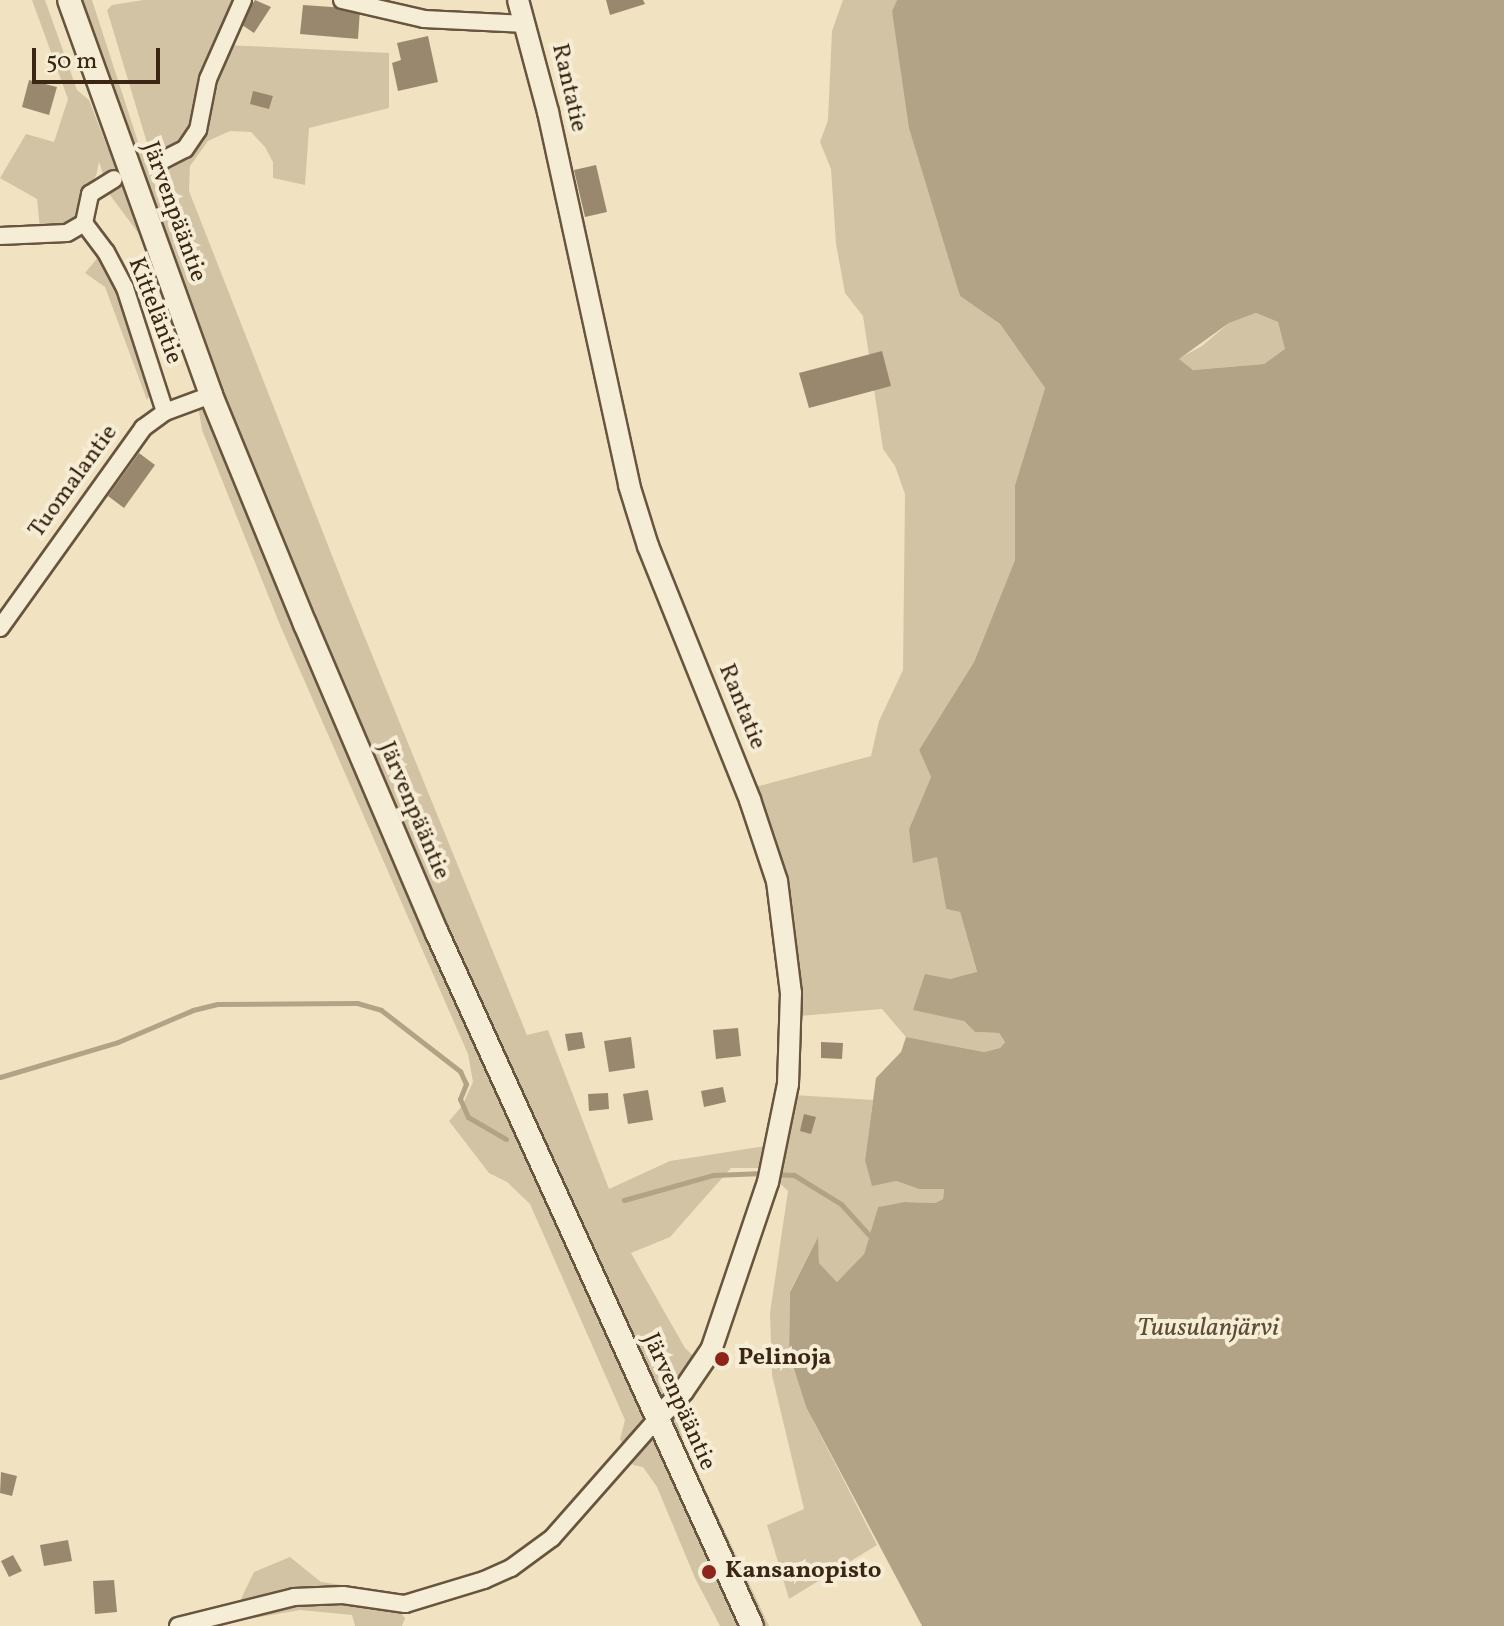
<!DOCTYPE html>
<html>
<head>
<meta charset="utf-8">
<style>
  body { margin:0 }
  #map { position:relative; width:1504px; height:1626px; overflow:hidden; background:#f1e3c2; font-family:Vollkorn,serif }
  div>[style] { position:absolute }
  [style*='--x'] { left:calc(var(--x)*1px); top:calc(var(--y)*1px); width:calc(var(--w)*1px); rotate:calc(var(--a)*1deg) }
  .green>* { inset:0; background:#d2c3a4 }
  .water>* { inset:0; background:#b3a386 }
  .stream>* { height:5px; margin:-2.5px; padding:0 2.5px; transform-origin:2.5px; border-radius:2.5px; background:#b3a386 }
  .building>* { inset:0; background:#99886e }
  .minor-tunnel>* { height:16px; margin-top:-8px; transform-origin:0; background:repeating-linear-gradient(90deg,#ccbd9f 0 16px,transparent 0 24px) }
  .roads { filter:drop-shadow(2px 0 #68553e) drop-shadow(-2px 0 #68553e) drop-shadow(0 2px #68553e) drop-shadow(0 -2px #68553e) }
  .minor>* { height:16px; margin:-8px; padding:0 8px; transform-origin:8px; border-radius:8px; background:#f6edd7 }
  .tertiary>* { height:20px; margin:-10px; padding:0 10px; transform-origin:10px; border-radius:10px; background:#f6edd7 }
  .secondary>* { height:22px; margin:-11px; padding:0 11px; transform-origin:11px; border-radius:11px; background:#f6edd7 }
  .dots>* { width:22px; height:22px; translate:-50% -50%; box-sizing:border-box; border:4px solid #f6edd7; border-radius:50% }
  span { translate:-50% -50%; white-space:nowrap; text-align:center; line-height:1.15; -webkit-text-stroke:8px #f6edd7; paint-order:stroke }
  .street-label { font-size:24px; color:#3a2612 }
  .poi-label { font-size:24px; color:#3a2612; font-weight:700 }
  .left { translate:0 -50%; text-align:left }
  .water-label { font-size:26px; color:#5e4c35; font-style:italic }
  .scale { position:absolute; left:32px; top:48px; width:128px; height:36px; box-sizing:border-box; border:4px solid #3a2612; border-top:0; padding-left:10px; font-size:24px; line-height:28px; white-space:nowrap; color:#3a2612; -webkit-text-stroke:6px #f6edd7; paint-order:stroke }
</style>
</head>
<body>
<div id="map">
  <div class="green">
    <i style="clip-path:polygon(32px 0,45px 0,77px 90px,89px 100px,108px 149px,133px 145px,81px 0,92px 0,139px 145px,147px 143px,107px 10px,112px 5px,143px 0,240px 0,228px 45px,389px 53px,389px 108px,309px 128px,305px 185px,273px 178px,273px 162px,265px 147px,251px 132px,230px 131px,208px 141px,190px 166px,189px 191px,344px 586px,527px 1035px,548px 1030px,609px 1189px,670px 1161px,772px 1145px,778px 1094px,873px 1100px,865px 1160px,896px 1181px,919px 1189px,944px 1189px,943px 1199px,935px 1203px,904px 1202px,878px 1207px,864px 1254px,837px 1282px,819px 1263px,817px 1239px,790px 1291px,789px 1353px,806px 1407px,877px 1545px,789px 1599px,767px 1525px,804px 1509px,772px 1375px,770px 1313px,788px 1191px,763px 1168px,731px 1168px,670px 1237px,631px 1253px,685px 1348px,710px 1372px,686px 1404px,682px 1439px,769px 1626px,720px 1626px,695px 1578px,657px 1487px,643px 1467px,633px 1465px,620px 1439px,625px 1420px,530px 1204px,507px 1182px,489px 1173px,449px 1121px,462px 1106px,473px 1082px,468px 1054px,280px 625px,202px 430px,195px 387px,139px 234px,110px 195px,99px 162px,96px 176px,79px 196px,79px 227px,41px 239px,37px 199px,0 178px,26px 134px,54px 142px,68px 99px)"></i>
    <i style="clip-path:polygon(843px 0,897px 0,892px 11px,960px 296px,1000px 324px,1045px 388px,1015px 485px,1015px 560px,974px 662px,919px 750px,931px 777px,909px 829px,937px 856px,946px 909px,960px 912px,977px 973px,950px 979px,964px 1021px,975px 1032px,999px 1033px,1005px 1042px,1000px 1048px,984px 1052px,906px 1037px,882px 1009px,800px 1016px,783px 871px,755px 787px,871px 756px,879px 721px,903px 670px,905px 494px,895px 466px,883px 449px,863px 316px,845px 293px,836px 244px,831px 169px,820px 142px,828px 120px,832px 31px)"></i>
    <i style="clip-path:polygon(99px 256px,115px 273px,155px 385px,147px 400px,105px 287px,85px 273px)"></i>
    <i style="clip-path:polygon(1256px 313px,1278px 322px,1286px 349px,1264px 364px,1193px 370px,1178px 359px,1202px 346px,1229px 323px)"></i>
    <i style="clip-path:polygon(290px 1557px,321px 1582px,383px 1591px,405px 1618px,402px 1626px,355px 1626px,352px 1615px,300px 1610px,249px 1619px,241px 1599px,254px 1572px)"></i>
  </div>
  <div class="water">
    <i style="clip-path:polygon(evenodd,897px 0,1504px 0,1504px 1626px,922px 1626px,806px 1407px,789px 1353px,790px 1292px,818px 1237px,819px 1263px,837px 1282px,864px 1254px,878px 1207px,904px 1202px,935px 1203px,943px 1199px,944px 1189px,919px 1189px,896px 1181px,872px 1186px,865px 1160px,876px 1078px,901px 1052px,906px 1037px,984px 1052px,1000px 1048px,1005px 1042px,999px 1033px,975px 1032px,964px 1021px,913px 1010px,925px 974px,950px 979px,977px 972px,960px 912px,946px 909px,937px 857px,913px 863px,909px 829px,931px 777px,919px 750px,974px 662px,1015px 560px,1015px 485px,1045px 388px,1000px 324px,960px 296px,909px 128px,892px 11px,897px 0,1256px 313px,1278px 322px,1285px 349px,1264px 364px,1193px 370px,1179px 359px,1229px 323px,1256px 313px)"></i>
  </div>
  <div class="stream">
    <i style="--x:0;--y:1077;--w:123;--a:-16.5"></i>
    <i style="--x:118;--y:1042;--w:82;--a:-23.1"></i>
    <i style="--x:193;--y:1010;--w:25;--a:-14"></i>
    <i style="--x:217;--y:1004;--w:140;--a:-0.4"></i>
    <i style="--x:357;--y:1003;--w:25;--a:16"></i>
    <i style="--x:381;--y:1010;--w:100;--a:37.7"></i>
    <i style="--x:460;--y:1071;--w:14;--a:65"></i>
    <i style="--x:466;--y:1084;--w:16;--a:112"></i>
    <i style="--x:460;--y:1099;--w:20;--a:66"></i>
    <i style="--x:468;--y:1117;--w:44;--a:30.1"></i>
    <i style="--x:774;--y:1174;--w:20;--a:3"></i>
    <i style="--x:794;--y:1175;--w:55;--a:31.7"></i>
    <i style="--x:841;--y:1204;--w:42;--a:47.9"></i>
    <i style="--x:624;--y:1200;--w:92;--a:-15.7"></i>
    <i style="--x:713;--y:1175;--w:51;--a:-2.2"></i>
  </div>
  <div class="building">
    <i style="clip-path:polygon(255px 0,271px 7px,254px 33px,239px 23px)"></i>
    <i style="clip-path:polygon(606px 0,643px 0,645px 4px,610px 15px)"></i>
    <i style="clip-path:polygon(303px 5px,360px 9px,358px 39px,300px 34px)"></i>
    <i style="clip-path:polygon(428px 36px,438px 82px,398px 91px,392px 63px,401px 60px,397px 43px)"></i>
    <i style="clip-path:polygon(29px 80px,57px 87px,49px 115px,22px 107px)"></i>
    <i style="clip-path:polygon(253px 91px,273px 96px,269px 109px,250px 104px)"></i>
    <i style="clip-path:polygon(596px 165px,607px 212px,585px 217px,574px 170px)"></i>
    <i style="clip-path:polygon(882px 351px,891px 386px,809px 408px,799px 373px)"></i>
    <i style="clip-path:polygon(139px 453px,155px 465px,124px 508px,108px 496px)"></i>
    <i style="clip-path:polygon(738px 1028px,741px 1056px,716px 1059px,713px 1030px)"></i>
    <i style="clip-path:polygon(582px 1032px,585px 1048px,568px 1051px,565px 1034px)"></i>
    <i style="clip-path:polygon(631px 1037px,635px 1068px,609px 1072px,604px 1041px)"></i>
    <i style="clip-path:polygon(821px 1042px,843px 1043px,842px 1059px,821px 1058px)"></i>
    <i style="clip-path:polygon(723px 1087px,726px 1102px,704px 1107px,701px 1091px)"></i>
    <i style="clip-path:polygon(648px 1090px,653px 1120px,628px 1124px,623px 1094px)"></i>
    <i style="clip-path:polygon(608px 1093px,609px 1109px,589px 1111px,588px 1094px)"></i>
    <i style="clip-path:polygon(804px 1114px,816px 1117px,811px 1134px,800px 1131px)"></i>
    <i style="clip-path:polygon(1px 1472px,17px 1476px,12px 1496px,0 1493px)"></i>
    <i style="clip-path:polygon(68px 1540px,72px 1561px,44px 1566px,40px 1545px)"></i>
    <i style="clip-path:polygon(13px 1555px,22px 1571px,9px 1577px,1px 1561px)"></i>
    <i style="clip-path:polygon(114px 1580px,117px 1612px,95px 1614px,93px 1581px)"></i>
  </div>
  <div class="minor-tunnel">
    <i style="--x:123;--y:176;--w:39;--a:-21"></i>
  </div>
  <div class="roads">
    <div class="minor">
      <i style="--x:342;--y:0;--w:84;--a:13"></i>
      <i style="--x:424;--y:19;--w:102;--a:2.8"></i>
      <i style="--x:159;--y:162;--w:29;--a:-27"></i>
      <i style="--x:185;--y:149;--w:23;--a:-56"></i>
      <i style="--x:198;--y:130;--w:52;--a:-78.9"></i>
      <i style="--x:208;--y:79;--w:86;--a:-66.1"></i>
      <i style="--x:84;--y:223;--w:30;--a:-78"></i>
      <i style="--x:90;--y:194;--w:28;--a:-32"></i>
      <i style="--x:0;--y:236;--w:67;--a:-2.6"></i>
      <i style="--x:67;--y:233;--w:20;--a:-30"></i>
      <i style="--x:84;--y:223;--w:36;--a:53"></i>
      <i style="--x:106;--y:252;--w:41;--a:62.2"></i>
      <i style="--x:125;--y:288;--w:130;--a:72.1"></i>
      <i style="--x:0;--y:628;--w:246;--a:-54.4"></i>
      <i style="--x:143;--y:428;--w:27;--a:-36"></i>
      <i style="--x:165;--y:412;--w:49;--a:-20.3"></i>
      <i style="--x:178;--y:1626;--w:120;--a:-14"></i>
      <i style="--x:294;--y:1597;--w:49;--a:-2.3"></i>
      <i style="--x:343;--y:1595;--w:63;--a:8.3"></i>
      <i style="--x:405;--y:1604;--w:83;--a:-16.9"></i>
      <i style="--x:484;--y:1580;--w:30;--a:-24"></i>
      <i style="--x:511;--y:1568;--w:51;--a:-36.2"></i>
      <i style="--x:552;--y:1538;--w:157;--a:-48.6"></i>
    </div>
    <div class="tertiary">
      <i style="--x:518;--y:0;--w:116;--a:75"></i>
      <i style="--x:548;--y:112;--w:382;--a:77.7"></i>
      <i style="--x:629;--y:485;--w:64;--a:72.7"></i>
      <i style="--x:648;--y:546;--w:274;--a:68.1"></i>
      <i style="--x:750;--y:800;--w:85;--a:71.6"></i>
      <i style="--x:777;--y:881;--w:113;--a:82.9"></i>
      <i style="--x:791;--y:993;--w:91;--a:91.9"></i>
      <i style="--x:788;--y:1084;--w:100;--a:101.5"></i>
      <i style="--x:768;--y:1182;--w:177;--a:108.7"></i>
      <i style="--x:711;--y:1350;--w:50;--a:124.3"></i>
      <i style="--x:683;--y:1391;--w:40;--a:133"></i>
    </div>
    <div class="secondary">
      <i style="--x:69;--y:0;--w:420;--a:70.2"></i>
      <i style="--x:211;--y:395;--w:248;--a:67.7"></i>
      <i style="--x:305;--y:624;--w:336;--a:66.9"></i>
      <i style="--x:437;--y:933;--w:761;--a:65.56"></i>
    </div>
  </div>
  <div class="dots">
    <i style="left:722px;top:1359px;background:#8f2418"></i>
    <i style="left:709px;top:1572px;background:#8f2418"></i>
  </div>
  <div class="street-label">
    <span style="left:568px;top:88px;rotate:77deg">Rantatie</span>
    <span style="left:173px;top:212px;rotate:70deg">Järvenpääntie</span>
    <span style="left:154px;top:311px;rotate:69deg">Kitteläntie</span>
    <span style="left:74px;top:482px;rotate:-54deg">Tuomalantie</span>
    <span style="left:741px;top:707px;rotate:68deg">Rantatie</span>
    <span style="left:413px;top:811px;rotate:67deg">Järvenpääntie</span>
    <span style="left:678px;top:1402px;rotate:66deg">Järvenpääntie</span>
  </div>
  <div class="poi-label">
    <span class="left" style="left:738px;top:1359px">Pelinoja</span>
    <span class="left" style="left:725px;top:1572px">Kansanopisto</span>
  </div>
  <div class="water-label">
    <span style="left:1208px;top:1329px">Tuusulanjärvi</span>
  </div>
  <div class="scale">50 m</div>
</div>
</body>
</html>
